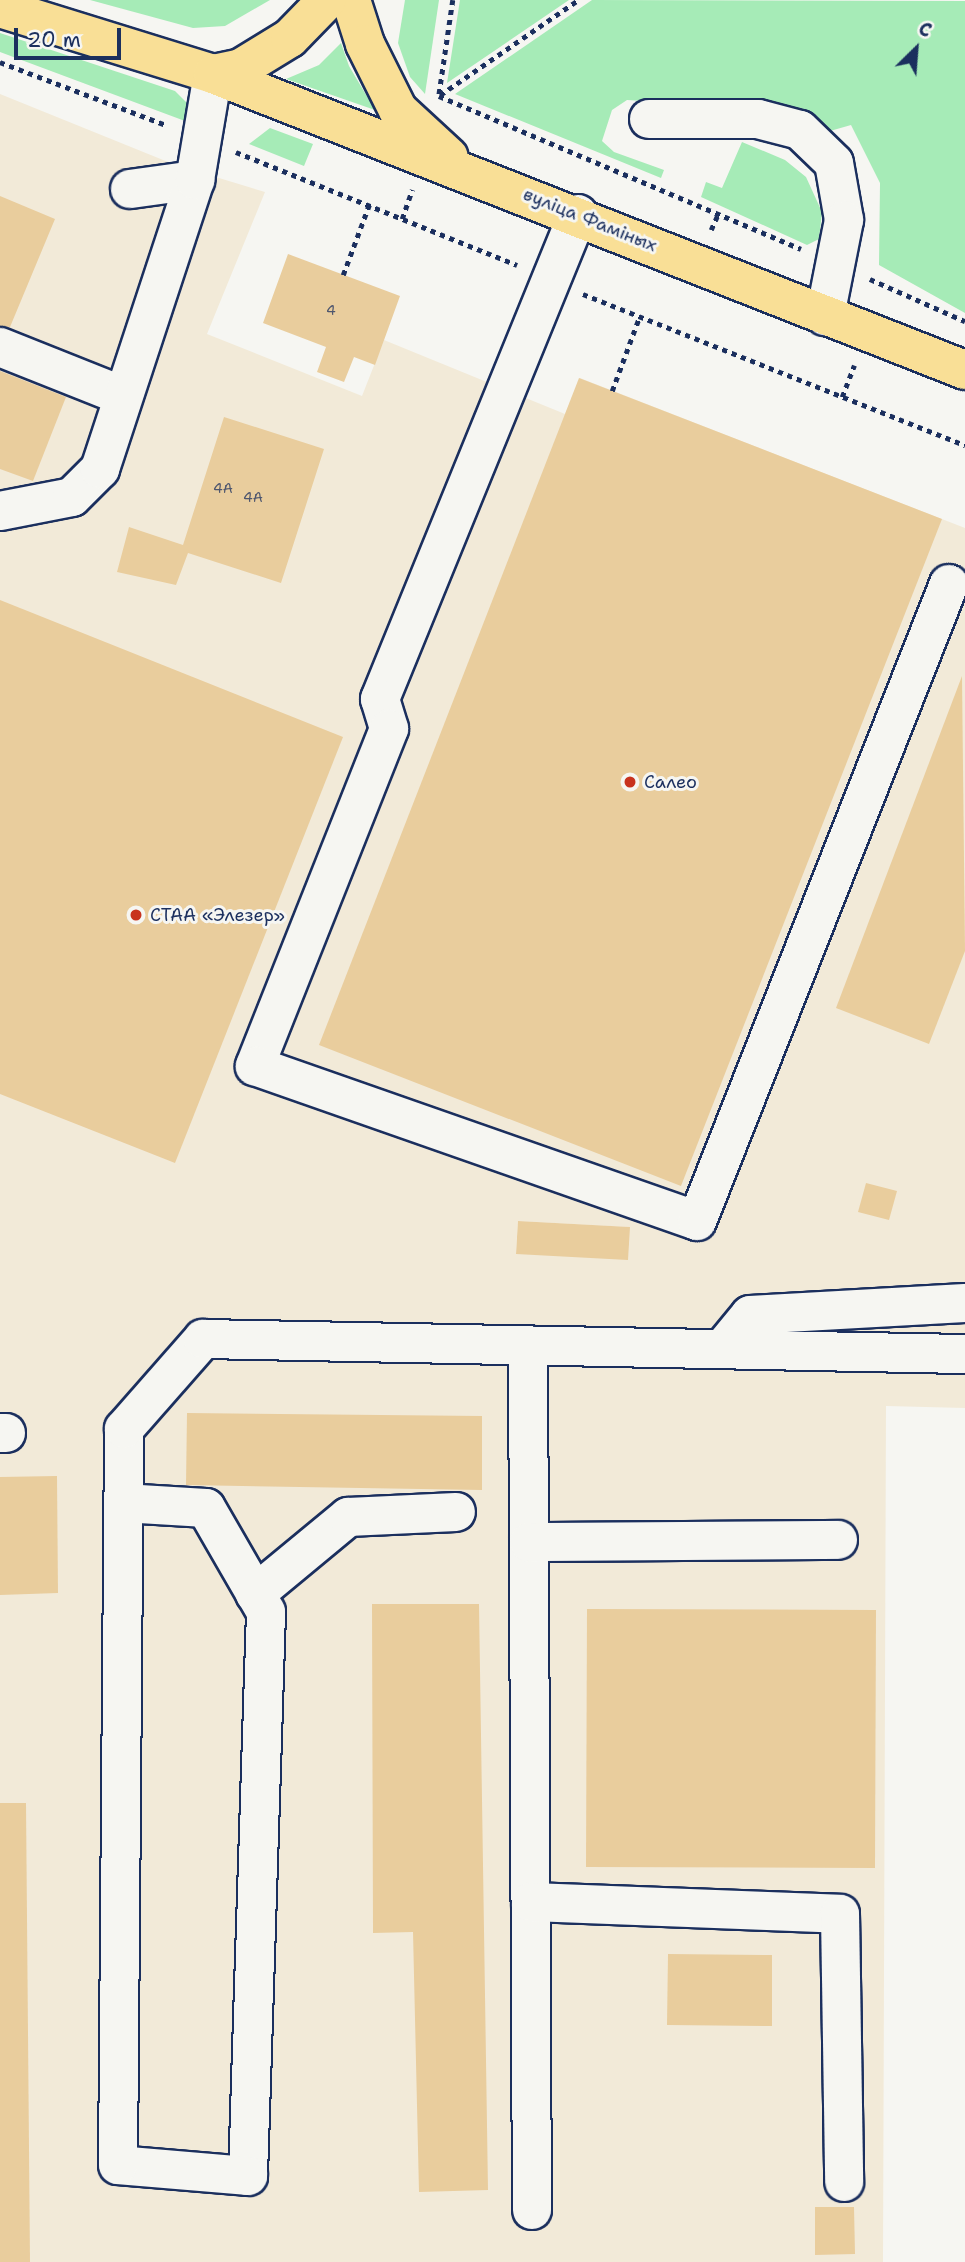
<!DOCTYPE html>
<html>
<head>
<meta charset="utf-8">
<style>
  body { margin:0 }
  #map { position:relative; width:965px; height:2262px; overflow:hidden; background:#f6f6f2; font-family:"Shantell Sans",sans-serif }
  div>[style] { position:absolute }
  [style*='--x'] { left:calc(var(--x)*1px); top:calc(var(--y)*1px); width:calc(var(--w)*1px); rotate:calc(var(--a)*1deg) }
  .built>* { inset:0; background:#f2ead8 }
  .green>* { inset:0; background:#a6ebb7 }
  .building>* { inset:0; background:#e9cd9d }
  .path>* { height:4.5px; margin-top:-2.25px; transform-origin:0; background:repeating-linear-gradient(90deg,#1b2f5e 0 5px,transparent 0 10px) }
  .roads { filter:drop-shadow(2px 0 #1b2f5e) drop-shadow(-2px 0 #1b2f5e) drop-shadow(0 2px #1b2f5e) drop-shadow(0 -2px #1b2f5e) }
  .minor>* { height:38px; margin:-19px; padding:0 19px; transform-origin:19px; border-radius:19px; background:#f6f6f2 }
  .major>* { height:38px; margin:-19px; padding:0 19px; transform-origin:19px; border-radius:19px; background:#f9df96 }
  .dots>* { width:19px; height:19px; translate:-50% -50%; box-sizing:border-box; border:4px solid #f6f6f2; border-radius:50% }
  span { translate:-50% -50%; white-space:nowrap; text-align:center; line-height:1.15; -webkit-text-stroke:6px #f6f6f2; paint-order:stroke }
  .number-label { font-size:14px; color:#4e566e }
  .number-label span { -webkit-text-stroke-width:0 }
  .street-label { font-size:18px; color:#1b2f5e }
  .poi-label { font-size:18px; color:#1b2f5e }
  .left { translate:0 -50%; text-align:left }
  .north { position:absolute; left:881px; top:14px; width:70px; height:70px; -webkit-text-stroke:5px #f6f6f2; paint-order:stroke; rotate:25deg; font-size:19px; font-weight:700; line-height:28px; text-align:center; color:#1b2f5e }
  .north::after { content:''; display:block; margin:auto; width:24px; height:32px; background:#1b2f5e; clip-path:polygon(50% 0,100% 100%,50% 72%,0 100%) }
  .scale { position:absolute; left:14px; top:28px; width:107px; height:32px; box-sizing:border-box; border:4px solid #1b2f5e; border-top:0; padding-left:9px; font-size:21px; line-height:24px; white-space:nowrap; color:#1b2f5e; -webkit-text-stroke:5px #f6f6f2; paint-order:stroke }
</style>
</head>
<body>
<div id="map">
  <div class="built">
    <i style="clip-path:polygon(evenodd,0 94px,173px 164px,265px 192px,207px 334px,362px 396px,384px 340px,565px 414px,580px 378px,965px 528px,965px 1408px,886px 1406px,883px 2262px,0 2262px,0 94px,518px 1221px,629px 1227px,628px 1259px,516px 1253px,518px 1221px)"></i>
  </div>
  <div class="green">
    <i style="clip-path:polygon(90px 0,270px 0,225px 26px,193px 28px)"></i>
    <i style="clip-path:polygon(405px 0,439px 0,425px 94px,410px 77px,398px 43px)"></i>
    <i style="clip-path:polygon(460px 0,569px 0,447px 83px)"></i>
    <i style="clip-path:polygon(592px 0,965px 1px,965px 313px,879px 265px,880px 183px,851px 125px,830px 131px,774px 109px,627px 100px,612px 110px,602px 141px,614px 152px,664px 170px,661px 178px,455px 94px)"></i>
    <i style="clip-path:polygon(0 33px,175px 91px,190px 106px,193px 124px,0 52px)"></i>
    <i style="clip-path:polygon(341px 43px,349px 66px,375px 110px,286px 79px,319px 65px)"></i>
    <i style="clip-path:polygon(270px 128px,313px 144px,304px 166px,249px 144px)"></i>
    <i style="clip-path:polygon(742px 142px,785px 160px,806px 177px,822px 212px,819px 239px,807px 245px,701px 197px,706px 182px,722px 188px)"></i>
  </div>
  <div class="building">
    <i style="clip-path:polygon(0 196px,55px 219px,10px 327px,0 326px)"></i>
    <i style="clip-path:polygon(288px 254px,400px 296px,375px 365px,354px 357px,344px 382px,317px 372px,326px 347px,263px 323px)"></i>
    <i style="clip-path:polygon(0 371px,66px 397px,33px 481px,0 469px)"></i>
    <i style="clip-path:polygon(579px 378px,942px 519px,681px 1186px,319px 1045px)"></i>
    <i style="clip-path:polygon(224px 417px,324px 449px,281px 583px,188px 553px,176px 585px,117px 572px,129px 527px,183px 545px)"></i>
    <i style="clip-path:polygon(0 600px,343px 737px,175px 1163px,0 1094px)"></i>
    <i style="clip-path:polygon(962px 676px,965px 951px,929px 1044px,836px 1008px)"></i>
    <i style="clip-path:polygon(866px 1183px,897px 1191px,889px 1220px,858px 1212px)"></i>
    <i style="clip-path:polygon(518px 1221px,630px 1227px,628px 1260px,516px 1254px)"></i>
    <i style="clip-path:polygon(187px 1413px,482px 1416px,482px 1490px,186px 1485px)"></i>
    <i style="clip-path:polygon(57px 1476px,58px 1593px,0 1595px,0 1477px)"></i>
    <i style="clip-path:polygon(372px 1604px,479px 1604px,488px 2190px,419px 2192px,413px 1932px,373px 1933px)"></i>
    <i style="clip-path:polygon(587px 1609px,876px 1610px,875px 1868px,586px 1867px)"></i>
    <i style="clip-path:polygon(0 1803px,26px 1803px,30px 2262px,0 2262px)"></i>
    <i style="clip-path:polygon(668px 1954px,772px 1955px,772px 2026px,667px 2025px)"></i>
    <i style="clip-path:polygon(815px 2207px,854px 2207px,855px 2254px,815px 2255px)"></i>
  </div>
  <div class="path">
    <i style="--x:453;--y:0;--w:97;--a:98.3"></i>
    <i style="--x:439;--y:96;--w:393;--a:22.9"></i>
    <i style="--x:0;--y:62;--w:178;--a:20.8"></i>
    <i style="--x:440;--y:95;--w:168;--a:-34.5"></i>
    <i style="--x:236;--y:152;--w:303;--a:21.9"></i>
    <i style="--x:402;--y:219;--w:31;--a:-71"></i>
    <i style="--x:711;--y:230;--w:17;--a:-66"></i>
    <i style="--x:343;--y:275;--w:75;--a:-69.6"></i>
    <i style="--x:870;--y:279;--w:104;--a:23.9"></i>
    <i style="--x:583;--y:294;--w:411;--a:21.6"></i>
    <i style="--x:612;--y:391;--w:78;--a:-69.7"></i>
    <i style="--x:842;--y:397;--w:34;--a:-69"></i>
  </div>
  <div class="roads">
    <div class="minor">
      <i style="--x:649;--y:119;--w:109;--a:0"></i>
      <i style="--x:758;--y:119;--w:43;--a:14.7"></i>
      <i style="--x:800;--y:130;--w:47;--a:44.1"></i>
      <i style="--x:834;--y:163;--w:58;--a:80"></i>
      <i style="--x:844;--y:220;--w:98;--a:101.2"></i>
      <i style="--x:130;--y:189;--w:66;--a:-7.9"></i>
      <i style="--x:578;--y:214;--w:524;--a:112.21"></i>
      <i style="--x:380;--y:699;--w:31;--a:73"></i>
      <i style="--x:389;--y:729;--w:363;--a:111.7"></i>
      <i style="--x:255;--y:1066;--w:468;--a:19.3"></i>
      <i style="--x:697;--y:1221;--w:685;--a:-68.42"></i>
      <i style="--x:0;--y:347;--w:132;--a:21.7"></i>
      <i style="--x:0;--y:511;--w:73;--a:-11"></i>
      <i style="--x:72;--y:497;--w:40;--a:-45"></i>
      <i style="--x:100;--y:469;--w:304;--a:-71.8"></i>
      <i style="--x:195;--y:180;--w:108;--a:-80.4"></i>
      <i style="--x:528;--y:1345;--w:865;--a:89.74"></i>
      <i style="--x:722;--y:1349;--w:44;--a:-50.5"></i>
      <i style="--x:750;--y:1315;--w:215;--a:-3.2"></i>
      <i style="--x:0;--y:1433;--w:6;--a:0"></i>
      <i style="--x:123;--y:1503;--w:83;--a:3.4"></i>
      <i style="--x:206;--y:1508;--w:120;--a:60"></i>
      <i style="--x:266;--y:1612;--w:564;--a:91.83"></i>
      <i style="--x:248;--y:2176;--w:130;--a:-175.2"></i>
      <i style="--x:118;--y:2165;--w:736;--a:-89.53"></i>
      <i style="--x:124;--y:1429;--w:120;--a:-48.7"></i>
      <i style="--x:203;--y:1339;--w:762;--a:1.13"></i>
      <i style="--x:529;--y:1542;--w:309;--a:-0.4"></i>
      <i style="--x:255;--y:1594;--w:121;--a:-39.6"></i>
      <i style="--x:348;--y:1517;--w:108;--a:-2.7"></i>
      <i style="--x:531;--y:1902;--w:309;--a:2.2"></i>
      <i style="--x:840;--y:1914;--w:268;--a:89.1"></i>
    </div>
    <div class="major">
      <i style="--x:351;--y:0;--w:46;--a:72.3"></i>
      <i style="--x:365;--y:44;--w:74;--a:63.4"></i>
      <i style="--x:398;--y:110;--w:69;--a:42.7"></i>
      <i style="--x:0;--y:8;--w:223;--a:17.2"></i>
      <i style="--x:213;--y:74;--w:29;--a:-12"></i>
      <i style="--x:241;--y:68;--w:57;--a:-31.5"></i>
      <i style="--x:290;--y:38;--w:53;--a:-45.8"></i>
      <i style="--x:213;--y:74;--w:808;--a:21.49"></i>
    </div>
  </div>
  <div class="dots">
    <i style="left:630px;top:782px;background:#c8321e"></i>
    <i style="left:136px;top:915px;background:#c8321e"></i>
  </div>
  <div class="number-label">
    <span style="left:331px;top:310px">4</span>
    <span style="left:223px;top:488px">4А</span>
    <span style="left:253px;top:497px">4А</span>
  </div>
  <div class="street-label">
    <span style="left:590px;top:220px;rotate:22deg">вуліца Фаміных</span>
  </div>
  <div class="poi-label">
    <span class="left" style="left:644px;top:782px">Салео</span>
    <span class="left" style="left:150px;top:915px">СТАА «Элезер»</span>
  </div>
  <div class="north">С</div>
  <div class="scale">20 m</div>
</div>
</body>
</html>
